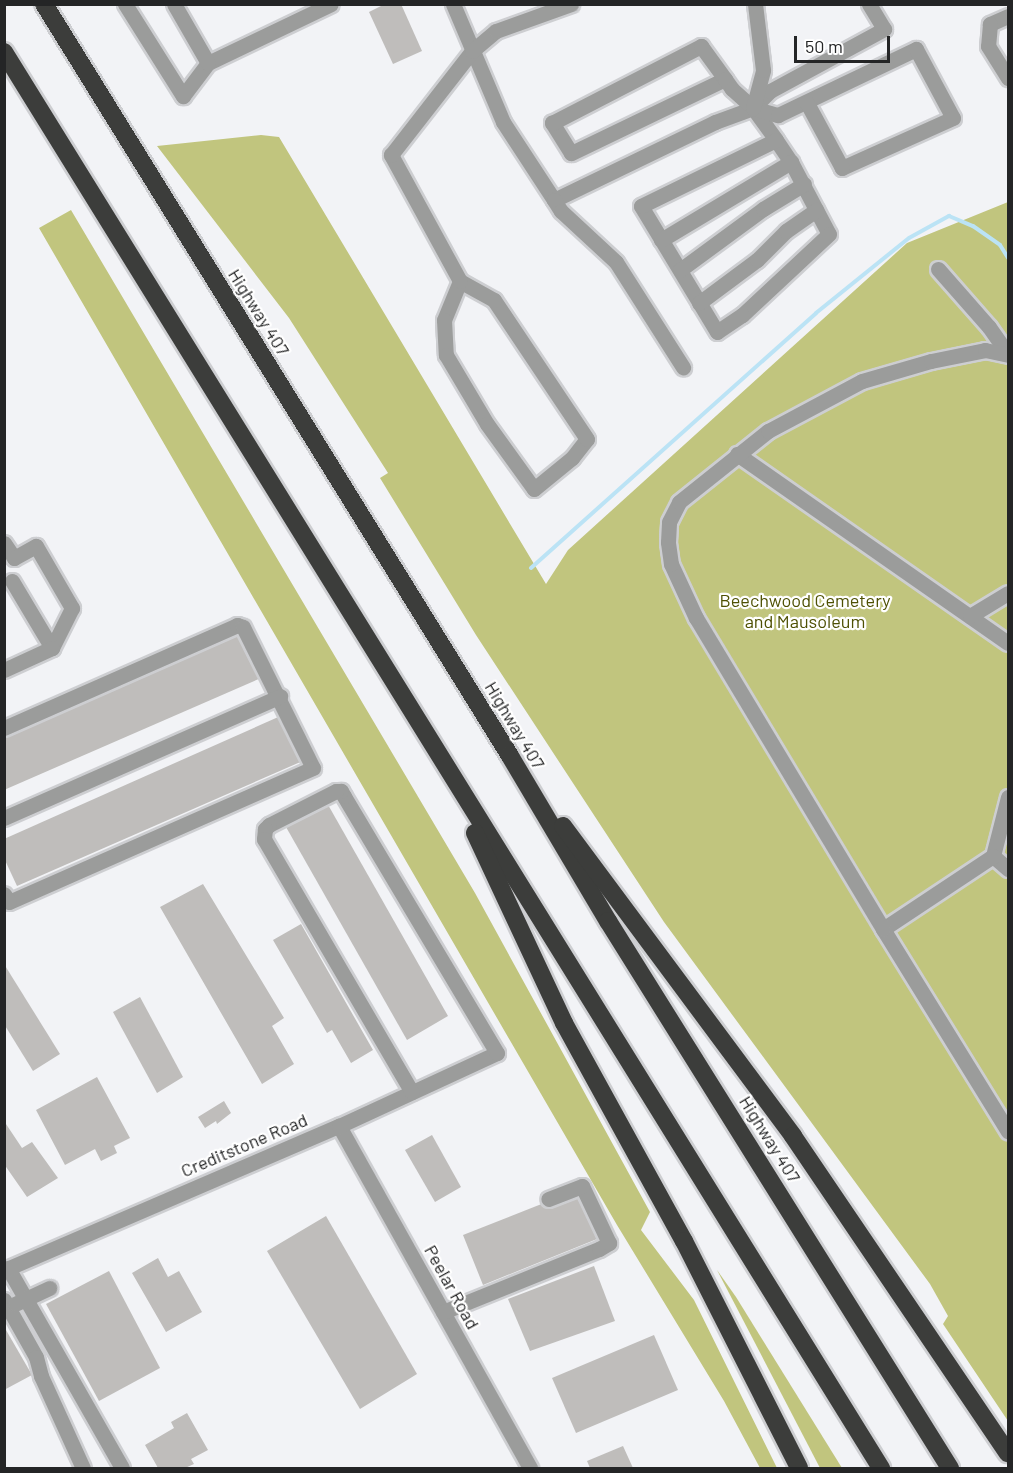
<!DOCTYPE html>
<html>
<head>
<meta charset="utf-8">
<style>
  body { margin:0 }
  #map { position:relative; width:1013px; height:1473px; overflow:hidden; background:#f2f3f6; font-family:Barlow,sans-serif }
  div>[style] { position:absolute }
  [style*='--x'] { left:calc(var(--x)*1px); top:calc(var(--y)*1px); width:calc(var(--w)*1px); rotate:calc(var(--a)*1deg) }
  .green>* { inset:0; background:#c1c57e }
  .stream>* { height:4px; margin:-2px; padding:0 2px; transform-origin:2px; border-radius:2px; background:#bbe3f5 }
  .building>* { inset:0; background:#bfbdbb }
  .roads { filter:drop-shadow(2px 0 #cdced1) drop-shadow(-2px 0 #cdced1) drop-shadow(0 2px #cdced1) drop-shadow(0 -2px #cdced1) }
  .minor>* { height:15px; margin:-7.5px; padding:0 7.5px; transform-origin:7.5px; border-radius:7.5px; background:#9b9c9b }
  .highway>* { height:18px; margin:-9px; padding:0 9px; transform-origin:9px; border-radius:9px; background:#3c3d3b }
  span { translate:-50% -50%; white-space:nowrap; text-align:center; line-height:1.15; -webkit-text-stroke:4.5px #fff; paint-order:stroke }
  .street-label { font-size:18px; color:#242526 }
  .park-label { font-size:18px; color:#4e5003 }
  .frame { position:absolute; inset:0; border:6px solid #242526; pointer-events:none }
  .scale { position:absolute; left:794px; top:36px; width:96px; height:27px; box-sizing:border-box; border:3px solid #242526; border-top:0; padding-left:8px; font-size:18px; line-height:21px; white-space:nowrap; color:#242526; -webkit-text-stroke:4px #fff; paint-order:stroke }
</style>
</head>
<body>
<div id="map">
  <div class="green">
    <i style="clip-path:polygon(261px 135px,279px 137px,546px 584px,568px 550px,907px 243px,1008px 202px,1008px 1421px,943px 1324px,948px 1316px,930px 1284px,664px 922px,476px 635px,380px 478px,388px 473px,289px 318px,157px 146px)"></i>
    <i style="clip-path:polygon(71px 210px,475px 893px,650px 1212px,641px 1230px,694px 1300px,777px 1468px,760px 1468px,724px 1401px,617px 1225px,39px 228px)"></i>
    <i style="clip-path:polygon(717px 1270px,736px 1297px,842px 1468px,820px 1468px)"></i>
  </div>
  <div class="stream">
    <i style="--x:531;--y:568;--w:382;--a:-41.8"></i>
    <i style="--x:816;--y:313;--w:119;--a:-38.9"></i>
    <i style="--x:909;--y:238;--w:46;--a:-28.8"></i>
    <i style="--x:949;--y:216;--w:26;--a:23"></i>
    <i style="--x:973;--y:226;--w:33;--a:35"></i>
    <i style="--x:1000;--y:245;--w:15;--a:58"></i>
  </div>
  <div class="building">
    <i style="clip-path:polygon(385px 4px,401px 4px,422px 51px,393px 64px,369px 12px)"></i>
    <i style="clip-path:polygon(241px 631px,261px 678px,4px 790px,4px 734px)"></i>
    <i style="clip-path:polygon(285px 714px,305px 760px,17px 886px,4px 858px,4px 839px)"></i>
    <i style="clip-path:polygon(327px 803px,448px 1016px,407px 1040px,286px 827px)"></i>
    <i style="clip-path:polygon(203px 884px,284px 1018px,272px 1026px,294px 1064px,262px 1084px,160px 907px)"></i>
    <i style="clip-path:polygon(301px 924px,373px 1050px,351px 1063px,332px 1030px,327px 1033px,273px 940px)"></i>
    <i style="clip-path:polygon(4px 964px,60px 1054px,33px 1071px,4px 1024px)"></i>
    <i style="clip-path:polygon(140px 997px,183px 1077px,157px 1093px,113px 1012px)"></i>
    <i style="clip-path:polygon(97px 1077px,130px 1138px,114px 1146px,117px 1153px,101px 1161px,95px 1149px,65px 1165px,36px 1110px)"></i>
    <i style="clip-path:polygon(224px 1101px,231px 1113px,217px 1124px,216px 1121px,205px 1128px,198px 1117px)"></i>
    <i style="clip-path:polygon(4px 1121px,22px 1148px,32px 1142px,58px 1178px,27px 1197px,4px 1164px)"></i>
    <i style="clip-path:polygon(432px 1135px,461px 1187px,435px 1202px,405px 1150px)"></i>
    <i style="clip-path:polygon(582px 1188px,602px 1237px,483px 1285px,463px 1235px)"></i>
    <i style="clip-path:polygon(326px 1216px,417px 1374px,360px 1409px,267px 1251px)"></i>
    <i style="clip-path:polygon(158px 1258px,168px 1277px,179px 1271px,202px 1312px,166px 1332px,132px 1273px)"></i>
    <i style="clip-path:polygon(594px 1266px,615px 1321px,530px 1351px,508px 1299px)"></i>
    <i style="clip-path:polygon(109px 1271px,160px 1368px,99px 1401px,46px 1304px)"></i>
    <i style="clip-path:polygon(6px 1330px,32px 1375px,4px 1390px,4px 1331px)"></i>
    <i style="clip-path:polygon(654px 1335px,678px 1390px,576px 1433px,552px 1378px)"></i>
    <i style="clip-path:polygon(187px 1413px,208px 1450px,191px 1459px,194px 1464px,185px 1468px,158px 1468px,145px 1445px,174px 1428px,171px 1422px)"></i>
    <i style="clip-path:polygon(623px 1446px,633px 1468px,590px 1468px,587px 1461px)"></i>
  </div>
  <div class="roads">
    <div class="minor">
      <i style="--x:125;--y:4;--w:109;--a:57.8"></i>
      <i style="--x:183;--y:96;--w:41;--a:-52.9"></i>
      <i style="--x:208;--y:63;--w:136;--a:-25.6"></i>
      <i style="--x:174;--y:4;--w:68;--a:60"></i>
      <i style="--x:453;--y:4;--w:128;--a:67"></i>
      <i style="--x:503;--y:122;--w:93;--a:56.8"></i>
      <i style="--x:554;--y:200;--w:179;--a:-25.8"></i>
      <i style="--x:715;--y:122;--w:40;--a:-20.2"></i>
      <i style="--x:753;--y:108;--w:24;--a:-45"></i>
      <i style="--x:770;--y:91;--w:130;--a:-28.5"></i>
      <i style="--x:884;--y:29;--w:29;--a:-121"></i>
      <i style="--x:1008;--y:16;--w:20;--a:156"></i>
      <i style="--x:990;--y:24;--w:22;--a:95"></i>
      <i style="--x:988;--y:46;--w:38;--a:58"></i>
      <i style="--x:725;--y:79;--w:171;--a:154.3"></i>
      <i style="--x:571;--y:153;--w:36;--a:-122"></i>
      <i style="--x:552;--y:123;--w:168;--a:-27.3"></i>
      <i style="--x:701;--y:46;--w:41;--a:54"></i>
      <i style="--x:725;--y:79;--w:12;--a:55"></i>
      <i style="--x:732;--y:89;--w:28;--a:42"></i>
      <i style="--x:753;--y:108;--w:39;--a:54"></i>
      <i style="--x:776;--y:140;--w:27;--a:56"></i>
      <i style="--x:791;--y:162;--w:81;--a:62.2"></i>
      <i style="--x:829;--y:234;--w:119;--a:137"></i>
      <i style="--x:742;--y:315;--w:30;--a:146"></i>
      <i style="--x:717;--y:332;--w:147;--a:-121.1"></i>
      <i style="--x:641;--y:206;--w:150;--a:-26.1"></i>
      <i style="--x:753;--y:108;--w:26;--a:16"></i>
      <i style="--x:778;--y:115;--w:153;--a:-25.6"></i>
      <i style="--x:916;--y:49;--w:78;--a:61.8"></i>
      <i style="--x:953;--y:118;--w:122;--a:155.8"></i>
      <i style="--x:842;--y:168;--w:74;--a:-118.3"></i>
      <i style="--x:753;--y:108;--w:39;--a:-75"></i>
      <i style="--x:763;--y:70;--w:66;--a:-96.9"></i>
      <i style="--x:554;--y:200;--w:13;--a:58"></i>
      <i style="--x:561;--y:211;--w:75;--a:42.8"></i>
      <i style="--x:616;--y:262;--w:125;--a:57.5"></i>
      <i style="--x:661;--y:240;--w:152;--a:-31"></i>
      <i style="--x:938;--y:269;--w:77;--a:48.7"></i>
      <i style="--x:989;--y:327;--w:33;--a:55"></i>
      <i style="--x:680;--y:270;--w:103;--a:-36.3"></i>
      <i style="--x:763;--y:209;--w:48;--a:-31.4"></i>
      <i style="--x:460;--y:281;--w:42;--a:112.3"></i>
      <i style="--x:444;--y:320;--w:35;--a:87"></i>
      <i style="--x:446;--y:355;--w:80;--a:59.3"></i>
      <i style="--x:487;--y:424;--w:80;--a:54.1"></i>
      <i style="--x:534;--y:489;--w:49;--a:-39.2"></i>
      <i style="--x:572;--y:458;--w:24;--a:-52"></i>
      <i style="--x:587;--y:439;--w:167;--a:-123.8"></i>
      <i style="--x:494;--y:300;--w:39;--a:-151"></i>
      <i style="--x:460;--y:281;--w:144;--a:-118.7"></i>
      <i style="--x:391;--y:155;--w:132;--a:-52.1"></i>
      <i style="--x:472;--y:51;--w:31;--a:-40"></i>
      <i style="--x:496;--y:31;--w:80;--a:-19.8"></i>
      <i style="--x:699;--y:303;--w:72;--a:-36.6"></i>
      <i style="--x:757;--y:260;--w:41;--a:-45"></i>
      <i style="--x:786;--y:231;--w:37;--a:-35"></i>
      <i style="--x:737;--y:454;--w:330;--a:34.9"></i>
      <i style="--x:4;--y:543;--w:18;--a:56"></i>
      <i style="--x:14;--y:558;--w:25;--a:-29"></i>
      <i style="--x:36;--y:546;--w:72;--a:59.9"></i>
      <i style="--x:72;--y:608;--w:45;--a:116.6"></i>
      <i style="--x:12;--y:581;--w:78;--a:59.2"></i>
      <i style="--x:970;--y:616;--w:44;--a:-31.2"></i>
      <i style="--x:4;--y:670;--w:53;--a:-24.6"></i>
      <i style="--x:4;--y:728;--w:255;--a:-23.8"></i>
      <i style="--x:237;--y:625;--w:6;--a:18"></i>
      <i style="--x:243;--y:627;--w:157;--a:63.6"></i>
      <i style="--x:313;--y:768;--w:332;--a:156.2"></i>
      <i style="--x:9;--y:902;--w:9;--a:-122"></i>
      <i style="--x:1008;--y:797;--w:61;--a:104.3"></i>
      <i style="--x:993;--y:856;--w:20;--a:41"></i>
      <i style="--x:4;--y:818;--w:302;--a:-23.8"></i>
      <i style="--x:993;--y:856;--w:132;--a:146.4"></i>
      <i style="--x:883;--y:929;--w:238;--a:58.3"></i>
      <i style="--x:883;--y:929;--w:363;--a:-121"></i>
      <i style="--x:696;--y:618;--w:60;--a:-114.8"></i>
      <i style="--x:671;--y:564;--w:22;--a:-98"></i>
      <i style="--x:668;--y:542;--w:20;--a:-87"></i>
      <i style="--x:669;--y:522;--w:22;--a:-63"></i>
      <i style="--x:679;--y:502;--w:114;--a:-38.6"></i>
      <i style="--x:768;--y:431;--w:106;--a:-28"></i>
      <i style="--x:862;--y:381;--w:72;--a:-16.2"></i>
      <i style="--x:931;--y:361;--w:55;--a:-11.5"></i>
      <i style="--x:985;--y:350;--w:24;--a:12"></i>
      <i style="--x:339;--y:1126;--w:392;--a:60.8"></i>
      <i style="--x:8;--y:1268;--w:230;--a:60.3"></i>
      <i style="--x:4;--y:1270;--w:365;--a:-23.3"></i>
      <i style="--x:339;--y:1126;--w:174;--a:-24.8"></i>
      <i style="--x:497;--y:1053;--w:299;--a:-120.8"></i>
      <i style="--x:344;--y:796;--w:6;--a:-121"></i>
      <i style="--x:341;--y:791;--w:5;--a:180"></i>
      <i style="--x:336;--y:791;--w:75;--a:153.1"></i>
      <i style="--x:269;--y:825;--w:6;--a:135"></i>
      <i style="--x:265;--y:829;--w:10;--a:96"></i>
      <i style="--x:264;--y:839;--w:293;--a:59.7"></i>
      <i style="--x:4;--y:1300;--w:65;--a:60.7"></i>
      <i style="--x:36;--y:1357;--w:20;--a:75"></i>
      <i style="--x:41;--y:1376;--w:101;--a:65.5"></i>
      <i style="--x:15;--y:1304;--w:38;--a:-25"></i>
      <i style="--x:443;--y:1312;--w:168;--a:-22"></i>
      <i style="--x:599;--y:1249;--w:12;--a:-31"></i>
      <i style="--x:609;--y:1243;--w:63;--a:-115.3"></i>
      <i style="--x:582;--y:1186;--w:36;--a:159"></i>
    </div>
    <div class="highway">
      <i style="--x:44;--y:4;--w:885;--a:58.21"></i>
      <i style="--x:510;--y:756;--w:192;--a:59.3"></i>
      <i style="--x:608;--y:921;--w:645;--a:57.99"></i>
      <i style="--x:4;--y:52;--w:1666;--a:58.23"></i>
      <i style="--x:563;--y:826;--w:386;--a:53.4"></i>
      <i style="--x:793;--y:1136;--w:383;--a:55.9"></i>
      <i style="--x:475;--y:833;--w:210;--a:64.9"></i>
      <i style="--x:564;--y:1023;--w:249;--a:61.2"></i>
      <i style="--x:684;--y:1241;--w:254;--a:63.1"></i>
    </div>
  </div>
  <div class="street-label">
    <span style="left:259px;top:312px;rotate:58deg">Highway 407</span>
    <span style="left:515px;top:725px;rotate:59deg">Highway 407</span>
    <span style="left:770px;top:1139px;rotate:58deg">Highway 407</span>
    <span style="left:244px;top:1145px;rotate:-23deg">Creditstone Road</span>
    <span style="left:452px;top:1287px;rotate:61deg">Peelar Road</span>
  </div>
  <div class="park-label">
    <span style="left:805px;top:611px">Beechwood Cemetery<br>and Mausoleum</span>
  </div>
  <div class="frame"></div>
  <div class="scale">50 m</div>
</div>
</body>
</html>
